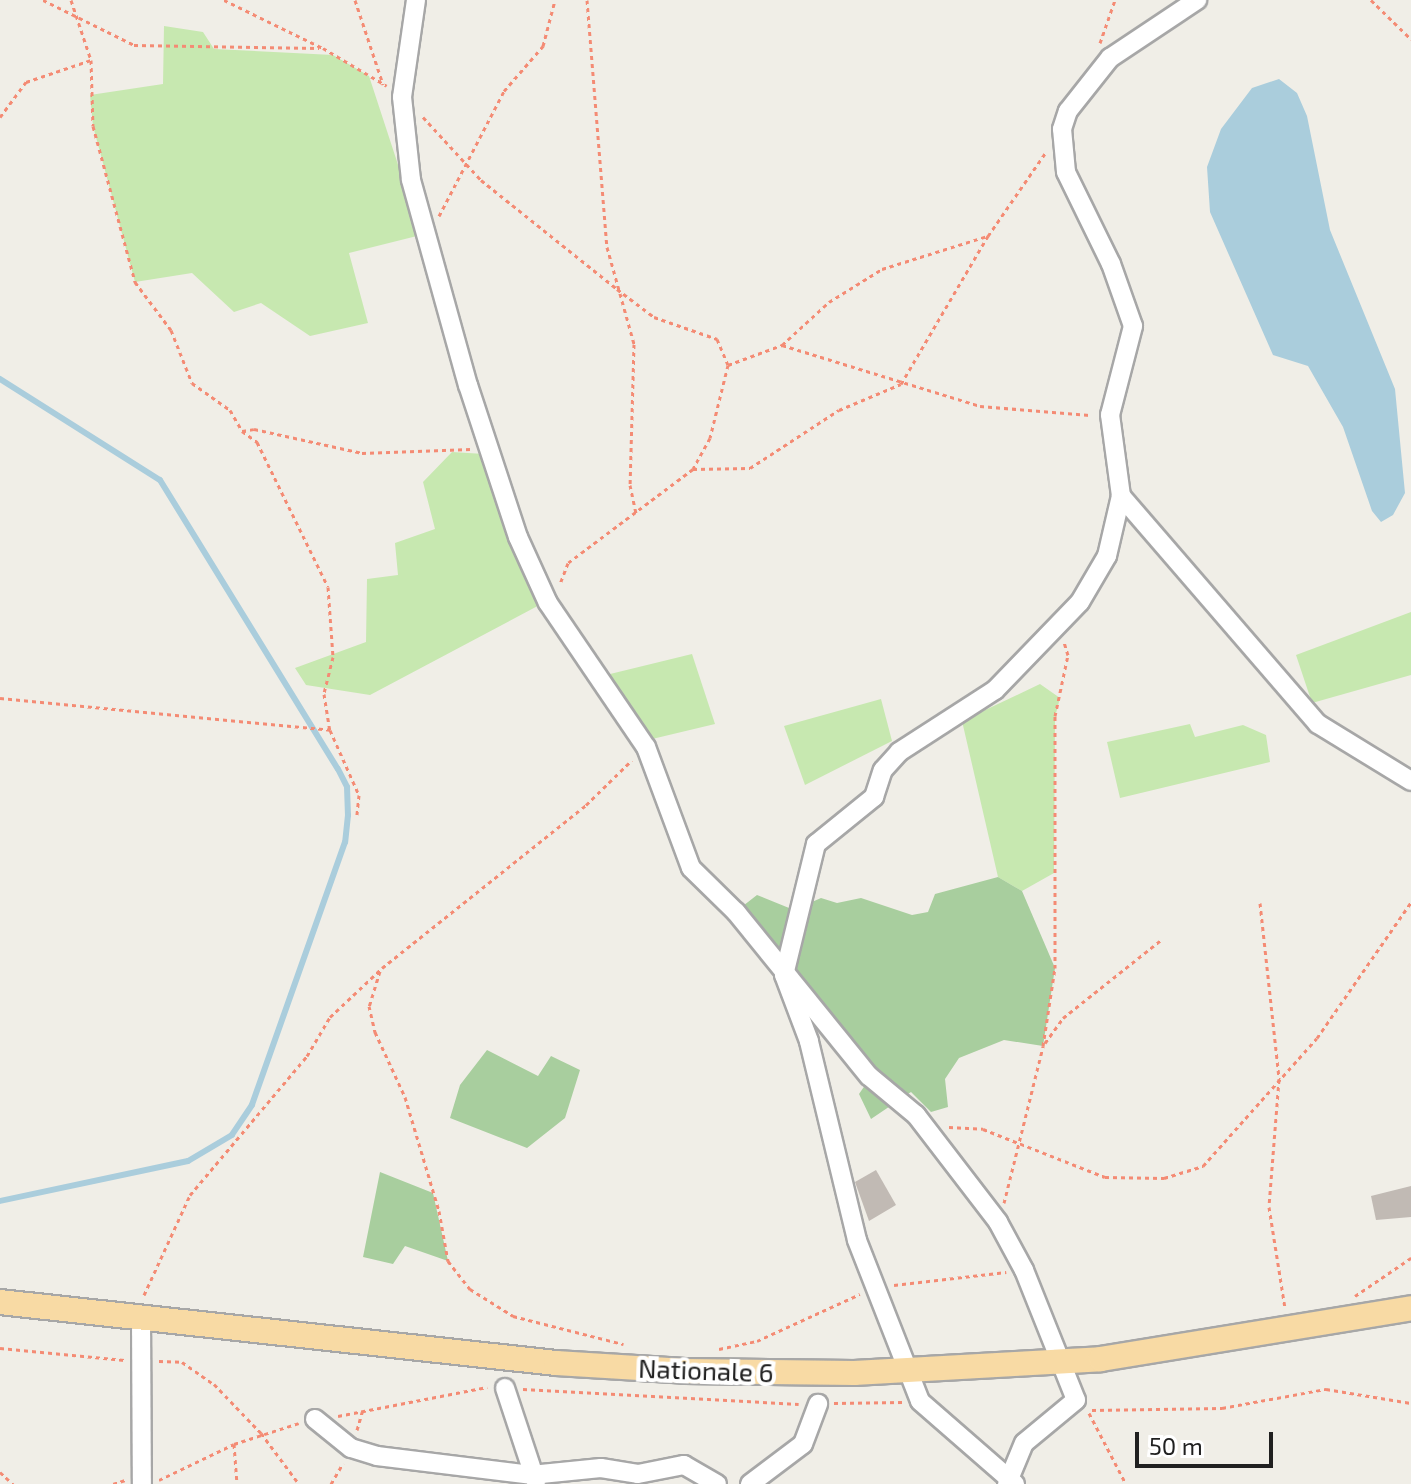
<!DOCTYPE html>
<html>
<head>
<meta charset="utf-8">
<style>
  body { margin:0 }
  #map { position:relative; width:1411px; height:1484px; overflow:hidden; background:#f0eee7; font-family:"Exo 2",sans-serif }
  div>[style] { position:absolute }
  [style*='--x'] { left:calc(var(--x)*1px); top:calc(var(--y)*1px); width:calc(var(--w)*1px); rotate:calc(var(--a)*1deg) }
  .grass>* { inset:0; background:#c7e8b0 }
  .forest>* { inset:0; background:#a8ce9e }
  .water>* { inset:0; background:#aacddc }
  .stream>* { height:6px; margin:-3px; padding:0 3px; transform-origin:3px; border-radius:3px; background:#aacddc }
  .building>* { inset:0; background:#c1bab4 }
  .path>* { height:3px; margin-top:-1.5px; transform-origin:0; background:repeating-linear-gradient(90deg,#f48b74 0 4px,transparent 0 8px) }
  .roads { filter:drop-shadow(2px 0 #a7a7a7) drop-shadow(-2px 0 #a7a7a7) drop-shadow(0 2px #a7a7a7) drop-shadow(0 -2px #a7a7a7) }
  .minor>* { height:18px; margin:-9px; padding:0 9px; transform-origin:9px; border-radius:9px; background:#fff }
  .major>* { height:24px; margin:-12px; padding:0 12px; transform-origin:12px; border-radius:12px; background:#f8daa4 }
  span { translate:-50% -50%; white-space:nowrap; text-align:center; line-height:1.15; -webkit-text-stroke:8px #fff; paint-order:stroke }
  .street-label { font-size:26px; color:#202020 }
  .scale { position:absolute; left:1135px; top:1432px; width:138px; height:36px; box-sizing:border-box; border:4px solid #202020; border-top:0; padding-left:10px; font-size:24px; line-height:28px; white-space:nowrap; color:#202020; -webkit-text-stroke:6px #fff; paint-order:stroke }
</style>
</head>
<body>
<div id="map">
  <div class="grass">
    <i style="clip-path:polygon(164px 26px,203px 32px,214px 49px,333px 55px,369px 76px,421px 235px,349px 253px,368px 323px,310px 336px,261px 303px,234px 312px,192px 273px,135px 282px,93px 126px,90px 95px,163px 84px)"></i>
    <i style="clip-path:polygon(452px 452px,484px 454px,547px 601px,370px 695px,306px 685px,295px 668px,366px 642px,367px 579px,398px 575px,395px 543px,435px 529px,423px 482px)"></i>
    <i style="clip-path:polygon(1411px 612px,1411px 675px,1312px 703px,1296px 655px)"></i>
    <i style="clip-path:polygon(692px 654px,715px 724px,648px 740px,606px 675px)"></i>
    <i style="clip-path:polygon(1040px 684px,1060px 698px,1055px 717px,1054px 873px,1022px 891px,998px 877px,962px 721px)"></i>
    <i style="clip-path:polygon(881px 699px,892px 741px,805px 785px,784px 726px)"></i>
    <i style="clip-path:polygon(1190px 724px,1195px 737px,1243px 725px,1266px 735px,1270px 762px,1120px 798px,1107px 742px)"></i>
  </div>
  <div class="forest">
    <i style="clip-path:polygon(998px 877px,1022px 891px,1055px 968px,1043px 1046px,1004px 1040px,959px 1058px,945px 1079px,948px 1107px,931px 1112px,911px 1092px,871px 1119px,859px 1094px,868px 1081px,739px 909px,757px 895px,794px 910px,821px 898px,837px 903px,861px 898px,912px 915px,928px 912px,935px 894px)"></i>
    <i style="clip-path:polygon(487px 1050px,538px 1076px,551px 1056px,580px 1070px,565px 1118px,527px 1148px,450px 1118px,460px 1085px)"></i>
    <i style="clip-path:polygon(380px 1172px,433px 1193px,448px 1261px,405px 1246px,393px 1264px,363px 1257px)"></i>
  </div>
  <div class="water">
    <i style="clip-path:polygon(1279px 79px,1297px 93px,1307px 116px,1330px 230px,1395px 389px,1405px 493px,1393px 515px,1381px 522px,1372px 511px,1343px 427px,1308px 366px,1273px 355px,1210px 212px,1207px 167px,1221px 129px,1252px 88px)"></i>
  </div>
  <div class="stream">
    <i style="--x:0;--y:379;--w:189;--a:32.3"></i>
    <i style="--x:160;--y:480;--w:339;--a:58.4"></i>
    <i style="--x:338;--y:769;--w:20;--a:63"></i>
    <i style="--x:347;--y:787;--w:28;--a:88"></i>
    <i style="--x:348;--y:815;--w:27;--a:96"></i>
    <i style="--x:345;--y:842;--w:279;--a:109.5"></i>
    <i style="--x:252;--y:1105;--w:36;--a:124"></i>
    <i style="--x:232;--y:1135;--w:51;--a:149.4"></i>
    <i style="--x:188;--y:1161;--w:192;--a:168"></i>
  </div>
  <div class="building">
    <i style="clip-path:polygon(876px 1170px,896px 1205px,869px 1221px,855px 1182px)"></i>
    <i style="clip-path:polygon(1411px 1186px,1411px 1217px,1376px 1220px,1371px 1196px)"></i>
  </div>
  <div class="path">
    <i style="--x:43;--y:0;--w:102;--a:26.3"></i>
    <i style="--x:134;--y:45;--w:185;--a:0.9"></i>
    <i style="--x:71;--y:0;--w:63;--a:71.6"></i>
    <i style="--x:91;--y:60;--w:66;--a:88.3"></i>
    <i style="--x:93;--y:126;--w:162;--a:74.9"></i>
    <i style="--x:135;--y:282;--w:60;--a:53.1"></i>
    <i style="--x:171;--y:330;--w:57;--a:68.4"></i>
    <i style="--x:192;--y:383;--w:47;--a:35.4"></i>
    <i style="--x:230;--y:410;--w:24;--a:60"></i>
    <i style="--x:242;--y:431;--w:19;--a:36"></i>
    <i style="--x:257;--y:442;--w:161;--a:63.9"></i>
    <i style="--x:328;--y:587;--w:70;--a:85.9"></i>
    <i style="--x:333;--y:657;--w:38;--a:104"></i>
    <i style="--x:324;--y:694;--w:36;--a:81"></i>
    <i style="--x:330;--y:730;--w:71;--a:66"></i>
    <i style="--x:359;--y:795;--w:20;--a:96"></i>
    <i style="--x:224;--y:0;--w:110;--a:25.9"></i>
    <i style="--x:323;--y:48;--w:74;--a:30.7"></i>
    <i style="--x:355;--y:0;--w:89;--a:71.6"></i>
    <i style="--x:587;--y:0;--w:248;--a:85.4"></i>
    <i style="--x:607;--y:247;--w:101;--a:74.4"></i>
    <i style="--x:634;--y:344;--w:141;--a:91.6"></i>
    <i style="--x:630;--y:485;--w:29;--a:78"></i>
    <i style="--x:1371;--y:0;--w:56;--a:44.3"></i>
    <i style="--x:1100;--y:43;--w:46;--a:-70.8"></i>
    <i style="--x:0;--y:117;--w:44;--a:-53.4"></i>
    <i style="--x:26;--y:82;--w:69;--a:-18.7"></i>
    <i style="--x:423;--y:117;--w:86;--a:47.4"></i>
    <i style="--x:481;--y:180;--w:174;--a:38.7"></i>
    <i style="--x:617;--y:289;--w:46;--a:37.1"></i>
    <i style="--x:654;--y:317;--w:67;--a:19.2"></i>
    <i style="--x:717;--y:339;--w:28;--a:67"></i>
    <i style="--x:728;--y:365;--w:75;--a:103.9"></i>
    <i style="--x:710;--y:438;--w:35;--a:119"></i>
    <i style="--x:693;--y:469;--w:156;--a:143.1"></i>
    <i style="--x:568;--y:563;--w:22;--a:111"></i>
    <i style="--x:439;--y:216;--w:141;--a:-62.5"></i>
    <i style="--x:504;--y:91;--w:60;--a:-49.1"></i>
    <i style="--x:543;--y:46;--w:48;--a:-75.4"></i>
    <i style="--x:782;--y:345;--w:64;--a:-42.5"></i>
    <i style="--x:829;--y:302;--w:62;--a:-31.9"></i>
    <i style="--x:882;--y:269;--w:110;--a:-17.4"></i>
    <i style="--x:728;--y:365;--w:58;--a:-20.3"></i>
    <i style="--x:782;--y:345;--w:207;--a:17.1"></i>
    <i style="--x:980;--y:406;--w:110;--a:4.7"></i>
    <i style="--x:242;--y:431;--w:12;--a:-9"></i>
    <i style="--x:254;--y:429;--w:111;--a:12.5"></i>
    <i style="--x:362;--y:453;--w:109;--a:-2.1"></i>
    <i style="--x:693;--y:469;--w:57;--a:-1"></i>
    <i style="--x:750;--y:468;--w:106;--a:-33.1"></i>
    <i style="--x:839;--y:410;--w:67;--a:-22.8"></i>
    <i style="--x:901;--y:384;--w:172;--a:-59.6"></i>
    <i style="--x:988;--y:236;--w:102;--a:-55.4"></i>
    <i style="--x:0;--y:698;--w:332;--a:5.5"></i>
    <i style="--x:1260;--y:903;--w:177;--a:83.8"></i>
    <i style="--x:1279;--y:1079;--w:128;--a:94.5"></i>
    <i style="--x:1269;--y:1207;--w:102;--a:81"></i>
    <i style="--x:380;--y:971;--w:37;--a:107"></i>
    <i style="--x:369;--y:1006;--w:27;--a:77"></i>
    <i style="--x:375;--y:1032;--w:72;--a:65.2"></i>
    <i style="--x:405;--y:1097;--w:119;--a:73.4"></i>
    <i style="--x:439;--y:1211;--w:51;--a:79.8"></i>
    <i style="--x:448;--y:1261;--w:36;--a:52"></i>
    <i style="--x:470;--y:1289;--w:51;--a:32.1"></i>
    <i style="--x:513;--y:1316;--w:114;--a:14.3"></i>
    <i style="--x:1045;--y:1043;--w:31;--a:-54"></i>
    <i style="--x:1063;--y:1018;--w:125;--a:-38.5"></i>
    <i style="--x:949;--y:1127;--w:34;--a:3"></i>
    <i style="--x:983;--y:1129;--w:131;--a:21.5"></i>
    <i style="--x:1105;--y:1177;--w:59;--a:1"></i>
    <i style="--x:1164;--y:1178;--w:41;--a:-17.1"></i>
    <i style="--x:1203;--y:1166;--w:171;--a:-48.3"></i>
    <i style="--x:1317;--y:1038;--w:165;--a:-55.3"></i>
    <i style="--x:1004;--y:1203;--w:162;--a:-76"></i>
    <i style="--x:1043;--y:1046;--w:79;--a:-81.3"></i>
    <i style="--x:1055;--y:968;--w:252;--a:-90"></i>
    <i style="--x:1055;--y:716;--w:62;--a:-78"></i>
    <i style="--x:1068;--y:655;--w:14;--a:-107"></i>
    <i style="--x:894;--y:1285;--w:113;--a:-6.6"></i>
    <i style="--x:144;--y:1295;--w:110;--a:-65.3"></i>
    <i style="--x:190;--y:1195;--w:182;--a:-49.9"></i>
    <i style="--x:307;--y:1056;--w:45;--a:-59.5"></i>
    <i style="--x:330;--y:1017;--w:71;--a:-43.3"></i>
    <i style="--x:382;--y:968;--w:261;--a:-38.6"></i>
    <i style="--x:586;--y:805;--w:64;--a:-44.4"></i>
    <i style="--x:1355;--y:1296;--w:68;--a:-34.2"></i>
    <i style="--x:0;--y:1348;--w:125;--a:5.5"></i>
    <i style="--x:719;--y:1349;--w:39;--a:-12"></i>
    <i style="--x:757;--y:1341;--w:113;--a:-24.5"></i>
    <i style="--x:159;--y:1361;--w:23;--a:2"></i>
    <i style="--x:182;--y:1362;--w:39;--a:35"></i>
    <i style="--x:214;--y:1384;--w:68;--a:46.2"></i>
    <i style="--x:261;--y:1433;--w:64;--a:53.3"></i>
    <i style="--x:523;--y:1389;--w:276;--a:3.1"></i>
    <i style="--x:834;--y:1403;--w:69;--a:-0.8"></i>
    <i style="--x:1092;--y:1410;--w:130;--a:-0.9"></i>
    <i style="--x:1222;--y:1408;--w:106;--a:-10.4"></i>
    <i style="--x:1326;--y:1389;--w:86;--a:9.4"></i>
    <i style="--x:1089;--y:1413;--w:80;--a:62.5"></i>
    <i style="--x:338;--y:1416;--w:152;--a:-11"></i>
    <i style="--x:357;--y:1430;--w:19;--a:-74"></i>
    <i style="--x:234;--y:1444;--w:40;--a:85.7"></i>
    <i style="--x:0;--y:1472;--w:18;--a:43"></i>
    <i style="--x:159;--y:1480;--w:83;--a:-25.6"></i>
    <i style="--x:234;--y:1444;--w:68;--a:-17.9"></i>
    <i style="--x:113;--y:1484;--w:13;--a:-18"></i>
    <i style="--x:331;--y:1484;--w:24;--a:-60"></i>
  </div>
  <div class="roads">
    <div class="minor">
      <i style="--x:416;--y:0;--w:98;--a:98.2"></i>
      <i style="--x:402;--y:97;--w:83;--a:83.8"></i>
      <i style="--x:411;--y:180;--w:213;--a:74.5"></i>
      <i style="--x:468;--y:385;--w:160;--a:71.8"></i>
      <i style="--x:518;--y:537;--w:72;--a:65.6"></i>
      <i style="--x:548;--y:603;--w:174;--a:55.8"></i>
      <i style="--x:646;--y:747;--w:129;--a:69.6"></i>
      <i style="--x:691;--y:868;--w:63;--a:44.4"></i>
      <i style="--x:736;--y:912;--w:211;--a:51"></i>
      <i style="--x:869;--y:1076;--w:61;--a:39.7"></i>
      <i style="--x:916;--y:1115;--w:135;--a:52.5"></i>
      <i style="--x:998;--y:1222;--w:55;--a:61.6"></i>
      <i style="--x:1024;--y:1270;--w:140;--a:68.2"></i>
      <i style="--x:1076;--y:1400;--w:67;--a:140.4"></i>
      <i style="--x:1024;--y:1443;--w:44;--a:112.5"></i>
      <i style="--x:1121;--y:496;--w:301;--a:49.2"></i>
      <i style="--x:1318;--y:724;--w:109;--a:31.5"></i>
      <i style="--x:141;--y:1317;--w:167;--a:89.7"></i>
      <i style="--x:505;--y:1388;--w:99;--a:71.7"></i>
      <i style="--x:315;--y:1419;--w:46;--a:38.9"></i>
      <i style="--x:351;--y:1448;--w:27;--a:17"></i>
      <i style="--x:377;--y:1456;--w:155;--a:7"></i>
      <i style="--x:531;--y:1475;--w:70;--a:-5.7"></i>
      <i style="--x:601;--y:1468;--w:37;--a:9"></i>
      <i style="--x:638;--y:1474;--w:47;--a:-11.1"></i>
      <i style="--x:684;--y:1465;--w:38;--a:30"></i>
      <i style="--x:750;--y:1484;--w:66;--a:-37"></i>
      <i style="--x:803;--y:1444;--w:43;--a:-69.4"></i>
      <i style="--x:1015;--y:1484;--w:126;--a:-138.9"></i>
      <i style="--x:920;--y:1401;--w:173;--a:-111.4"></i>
      <i style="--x:857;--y:1240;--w:205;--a:-103.6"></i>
      <i style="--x:809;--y:1041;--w:71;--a:-110.7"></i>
      <i style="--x:784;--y:975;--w:135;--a:-76.3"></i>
      <i style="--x:816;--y:844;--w:75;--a:-39"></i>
      <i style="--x:874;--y:797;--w:28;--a:-72"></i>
      <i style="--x:883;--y:770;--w:24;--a:-48"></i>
      <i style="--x:899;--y:752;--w:114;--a:-32.9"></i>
      <i style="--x:995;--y:690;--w:122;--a:-46"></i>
      <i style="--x:1080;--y:602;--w:53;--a:-59.6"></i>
      <i style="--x:1107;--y:556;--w:62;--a:-76.9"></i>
      <i style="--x:1121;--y:496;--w:82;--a:-97.7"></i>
      <i style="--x:1110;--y:415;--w:92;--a:-75.5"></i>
      <i style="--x:1133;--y:326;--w:66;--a:-109.5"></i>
      <i style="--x:1111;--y:264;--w:102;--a:-116.1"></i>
      <i style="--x:1066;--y:172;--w:43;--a:-95.3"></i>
      <i style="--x:1062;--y:129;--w:19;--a:-72"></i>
      <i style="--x:1068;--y:111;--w:68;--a:-51.6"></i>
      <i style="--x:1110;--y:58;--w:105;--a:-33.7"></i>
    </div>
    <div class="major">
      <i style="--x:0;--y:1302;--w:559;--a:6.26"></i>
      <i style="--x:556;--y:1363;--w:129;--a:3.5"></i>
      <i style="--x:685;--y:1371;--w:169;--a:0.7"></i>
      <i style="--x:854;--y:1373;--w:247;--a:-3.2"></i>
      <i style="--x:1101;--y:1359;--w:314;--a:-9.3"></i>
    </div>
  </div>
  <div class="street-label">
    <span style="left:706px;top:1370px;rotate:2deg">Nationale 6</span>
  </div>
  <div class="scale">50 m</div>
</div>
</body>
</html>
